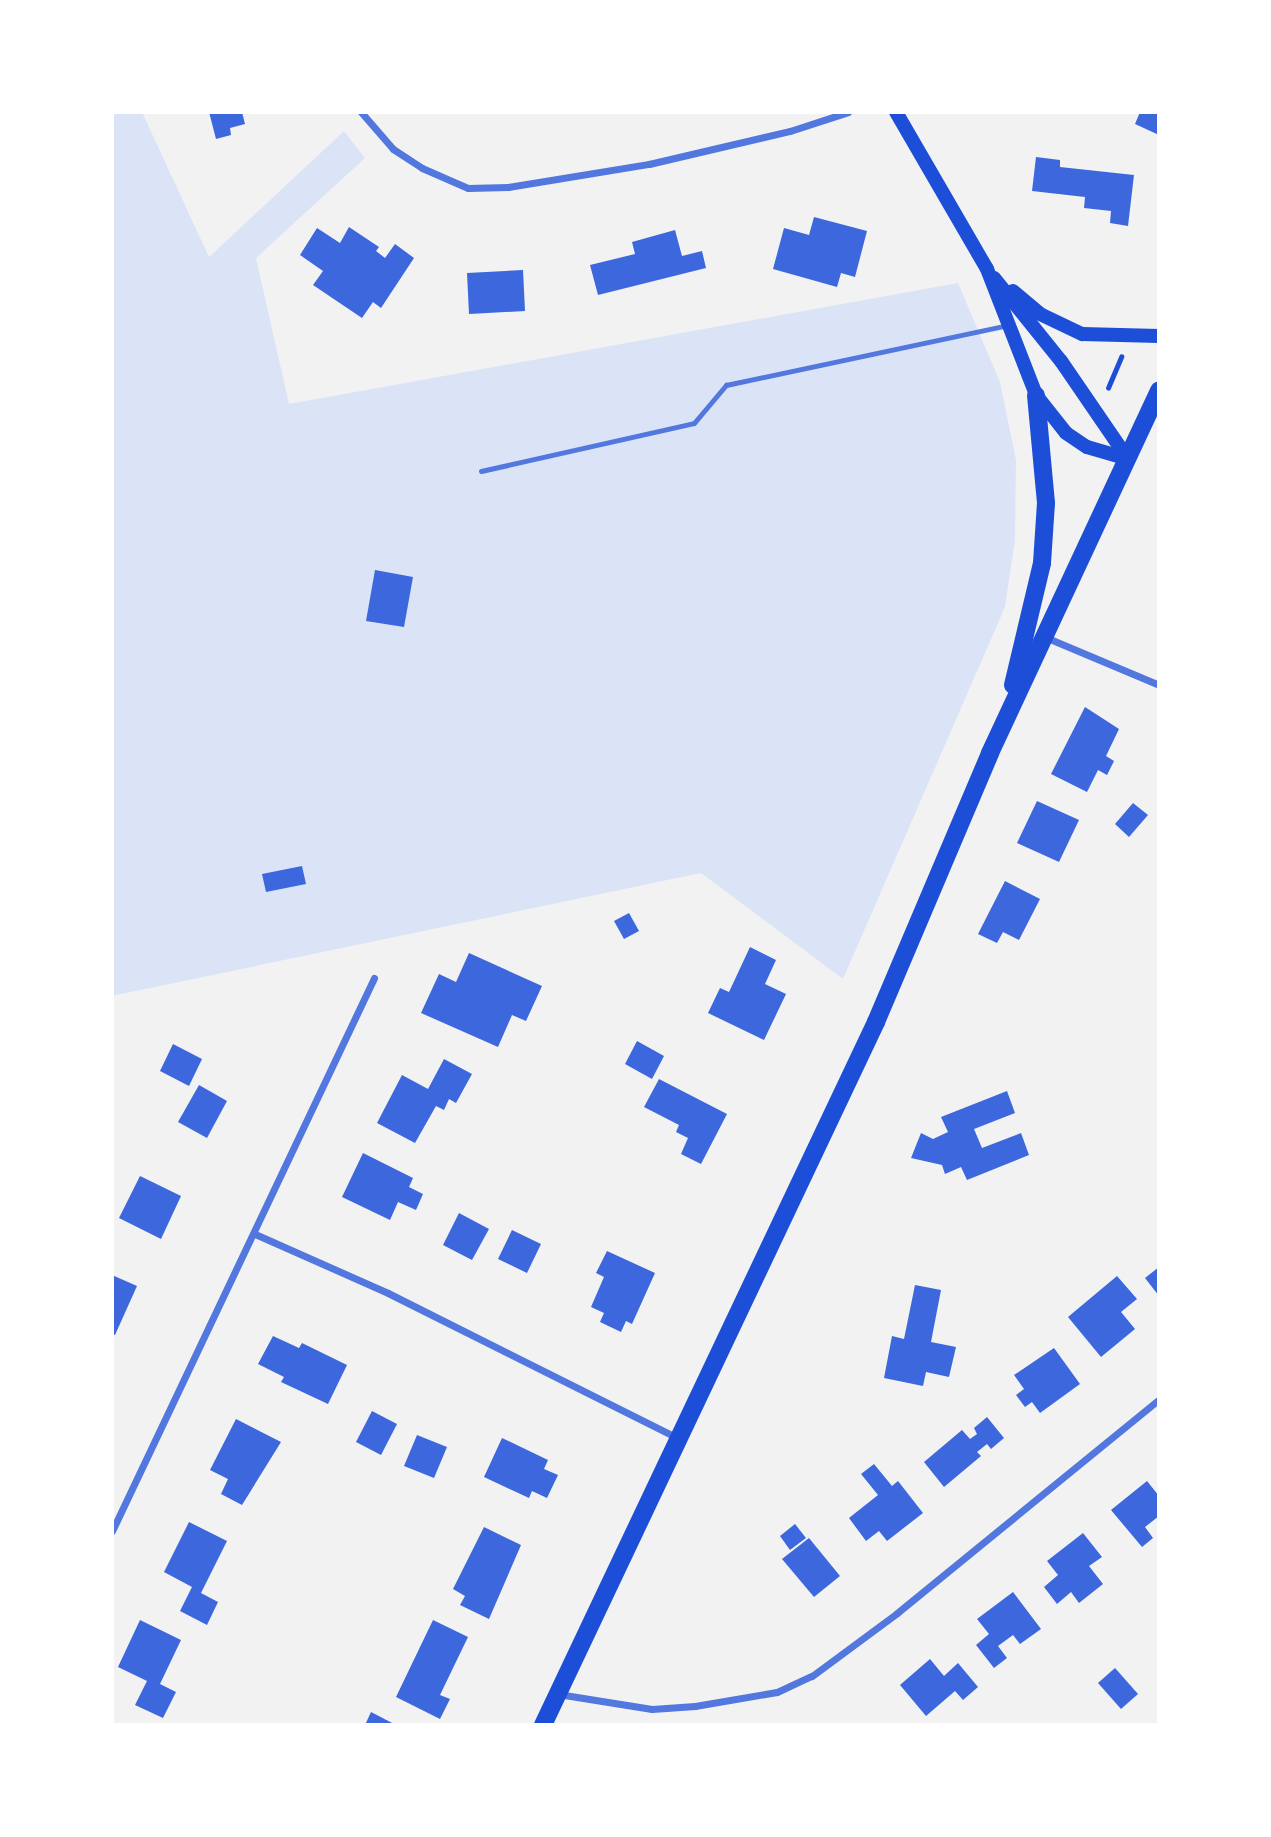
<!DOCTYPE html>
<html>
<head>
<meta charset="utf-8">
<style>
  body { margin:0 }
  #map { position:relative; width:1271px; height:1837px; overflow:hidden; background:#f2f2f2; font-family:"Roboto Condensed",sans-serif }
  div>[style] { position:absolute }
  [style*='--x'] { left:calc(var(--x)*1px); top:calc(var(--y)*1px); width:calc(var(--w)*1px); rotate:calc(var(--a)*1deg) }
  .green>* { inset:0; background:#dbe4f7 }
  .building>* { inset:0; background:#3d67dc }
  .path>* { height:4.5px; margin:-2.25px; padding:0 2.25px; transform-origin:2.25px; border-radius:2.25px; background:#1d4ed8 }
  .service>* { height:5px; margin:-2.5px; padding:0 2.5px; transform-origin:2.5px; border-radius:2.5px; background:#5277de }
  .minor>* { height:7px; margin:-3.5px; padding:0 3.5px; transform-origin:3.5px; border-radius:3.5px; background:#5277de }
  .secondary>* { height:14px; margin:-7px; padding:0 7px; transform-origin:7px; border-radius:7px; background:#1d4ed8 }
  .primary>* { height:18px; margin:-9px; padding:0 9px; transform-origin:9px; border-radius:9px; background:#1d4ed8 }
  span { translate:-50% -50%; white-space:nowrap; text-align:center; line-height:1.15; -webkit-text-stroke:6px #fff; paint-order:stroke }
  .frame { position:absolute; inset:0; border:114px solid #fff; pointer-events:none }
</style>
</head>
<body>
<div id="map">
  <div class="green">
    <i style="clip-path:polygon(112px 112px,142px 112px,209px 257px,344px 131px,365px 158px,256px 258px,289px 404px,958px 283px,1000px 382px,1016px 460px,1015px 540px,1005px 607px,843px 979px,701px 873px,112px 996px)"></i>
  </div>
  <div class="building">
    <i style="clip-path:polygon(209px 112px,242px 112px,245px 124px,230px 128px,231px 135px,216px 139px)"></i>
    <i style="clip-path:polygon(1140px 112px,1159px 112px,1159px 135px,1135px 124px)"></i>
    <i style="clip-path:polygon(1036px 157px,1060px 160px,1060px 167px,1134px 175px,1128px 226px,1110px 223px,1111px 211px,1084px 208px,1085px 197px,1032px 191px)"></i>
    <i style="clip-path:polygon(814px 217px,867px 231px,855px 277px,841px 273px,837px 287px,773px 269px,784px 228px,809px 235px)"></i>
    <i style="clip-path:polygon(349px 227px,379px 247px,376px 251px,385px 258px,395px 244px,414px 258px,381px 308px,373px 302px,362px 318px,313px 285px,323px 271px,300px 255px,317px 228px,340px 243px)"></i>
    <i style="clip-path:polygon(675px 230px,682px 256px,702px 251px,706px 268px,598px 295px,590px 265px,635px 254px,632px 242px)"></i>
    <i style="clip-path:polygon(523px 270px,525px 311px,469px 314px,467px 273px)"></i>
    <i style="clip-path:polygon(375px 570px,413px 577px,404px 627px,366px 621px)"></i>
    <i style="clip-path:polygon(1085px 707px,1119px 729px,1106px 756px,1114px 761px,1107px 775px,1098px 770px,1087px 792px,1051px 774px)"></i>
    <i style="clip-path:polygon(1037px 801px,1079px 820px,1059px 862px,1017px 843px)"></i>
    <i style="clip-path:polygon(1133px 803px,1148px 815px,1129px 837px,1115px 824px)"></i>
    <i style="clip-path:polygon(302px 866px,306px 884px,266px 892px,262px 874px)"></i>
    <i style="clip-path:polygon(1005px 881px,1040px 899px,1019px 940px,1003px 932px,997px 943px,978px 934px)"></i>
    <i style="clip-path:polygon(629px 913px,639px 931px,624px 939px,614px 921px)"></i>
    <i style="clip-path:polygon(750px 947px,776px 960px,765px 984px,786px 994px,764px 1040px,708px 1013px,720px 988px,729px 992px)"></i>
    <i style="clip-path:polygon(469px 953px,542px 986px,526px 1021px,512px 1015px,498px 1047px,421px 1013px,439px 974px,456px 982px)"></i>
    <i style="clip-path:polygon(637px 1041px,664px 1056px,652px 1079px,625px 1064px)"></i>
    <i style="clip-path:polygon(173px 1044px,202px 1059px,189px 1086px,160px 1071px)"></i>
    <i style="clip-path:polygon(444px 1059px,472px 1074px,456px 1103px,449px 1099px,444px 1110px,436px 1106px,415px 1143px,377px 1123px,402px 1075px,428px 1089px)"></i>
    <i style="clip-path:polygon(659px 1079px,727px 1114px,701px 1164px,681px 1154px,688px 1138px,676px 1132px,679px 1125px,644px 1107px)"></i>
    <i style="clip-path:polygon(199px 1085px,227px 1101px,207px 1138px,178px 1122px)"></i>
    <i style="clip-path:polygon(1007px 1091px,1015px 1113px,974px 1129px,982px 1148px,1021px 1133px,1029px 1155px,967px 1180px,961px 1167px,945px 1174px,942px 1165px,911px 1158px,921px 1133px,933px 1139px,948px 1132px,941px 1117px)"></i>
    <i style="clip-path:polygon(363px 1153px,413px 1178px,409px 1187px,423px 1194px,416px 1210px,398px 1202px,390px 1220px,342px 1197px)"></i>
    <i style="clip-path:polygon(140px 1176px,181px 1196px,161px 1239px,119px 1218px)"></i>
    <i style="clip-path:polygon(459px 1213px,489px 1229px,472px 1260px,443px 1245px)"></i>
    <i style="clip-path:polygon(512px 1230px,541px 1244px,527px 1273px,498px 1259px)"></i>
    <i style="clip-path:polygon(607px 1251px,655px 1273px,632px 1324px,626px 1321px,621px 1332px,600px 1322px,604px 1313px,591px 1307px,604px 1277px,596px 1273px)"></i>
    <i style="clip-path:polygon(1159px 1267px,1159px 1296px,1145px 1278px)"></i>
    <i style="clip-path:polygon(112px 1275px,137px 1286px,115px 1335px,112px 1334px)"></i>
    <i style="clip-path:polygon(1117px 1276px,1137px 1299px,1121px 1312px,1135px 1329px,1101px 1357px,1068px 1317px)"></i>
    <i style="clip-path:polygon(915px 1285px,941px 1290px,931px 1342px,956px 1347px,949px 1377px,926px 1372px,923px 1386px,884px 1378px,892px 1336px,904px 1339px)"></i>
    <i style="clip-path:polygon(273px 1336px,299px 1348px,302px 1343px,347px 1365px,328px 1404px,281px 1382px,284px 1377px,258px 1364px)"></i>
    <i style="clip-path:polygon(1054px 1348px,1080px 1384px,1040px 1413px,1032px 1402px,1025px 1407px,1016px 1395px,1024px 1389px,1014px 1375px)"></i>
    <i style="clip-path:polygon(372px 1411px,397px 1424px,381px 1455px,356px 1442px)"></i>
    <i style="clip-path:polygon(987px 1417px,1004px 1438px,991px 1449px,987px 1444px,977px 1452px,981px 1456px,944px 1487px,924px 1462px,962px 1430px,970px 1439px,977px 1434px,974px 1428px)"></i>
    <i style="clip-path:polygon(236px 1419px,281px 1442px,242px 1505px,221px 1494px,228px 1479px,210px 1470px)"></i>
    <i style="clip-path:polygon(417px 1435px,447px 1447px,434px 1478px,404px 1466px)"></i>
    <i style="clip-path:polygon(502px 1438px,548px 1460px,544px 1469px,558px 1475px,547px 1498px,532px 1491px,529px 1498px,484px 1477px)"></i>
    <i style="clip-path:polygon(874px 1464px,892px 1486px,898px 1481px,923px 1513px,887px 1541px,879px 1531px,866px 1541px,849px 1518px,878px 1495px,861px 1474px)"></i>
    <i style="clip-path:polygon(1147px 1481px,1159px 1496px,1159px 1516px,1145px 1527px,1153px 1538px,1142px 1547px,1111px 1510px)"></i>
    <i style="clip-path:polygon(189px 1522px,227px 1541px,201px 1593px,218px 1602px,207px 1625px,180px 1611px,192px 1587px,164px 1572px)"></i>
    <i style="clip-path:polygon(795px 1524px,806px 1538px,790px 1550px,780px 1536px)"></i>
    <i style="clip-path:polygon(484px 1527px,521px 1545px,489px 1619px,460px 1605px,465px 1596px,453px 1589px)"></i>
    <i style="clip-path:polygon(1083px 1533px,1102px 1557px,1089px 1566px,1103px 1584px,1079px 1603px,1071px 1592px,1057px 1604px,1044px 1587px,1058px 1575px,1047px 1561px)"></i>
    <i style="clip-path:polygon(809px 1538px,840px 1576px,814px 1597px,782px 1559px)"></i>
    <i style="clip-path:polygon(1013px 1592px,1041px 1629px,1020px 1644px,1013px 1635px,998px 1646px,1007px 1658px,994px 1668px,976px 1645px,989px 1634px,977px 1619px)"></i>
    <i style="clip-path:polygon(140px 1620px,181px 1640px,160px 1684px,176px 1692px,163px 1718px,135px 1705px,147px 1681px,118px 1667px)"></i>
    <i style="clip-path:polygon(433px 1620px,468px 1637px,440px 1695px,450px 1699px,440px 1719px,396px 1697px)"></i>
    <i style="clip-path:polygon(930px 1659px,944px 1676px,958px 1663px,978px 1687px,963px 1700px,955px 1691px,926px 1716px,900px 1685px)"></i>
    <i style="clip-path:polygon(1115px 1668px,1138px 1694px,1121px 1709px,1098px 1683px)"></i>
    <i style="clip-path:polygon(371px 1712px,396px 1725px,365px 1725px)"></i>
  </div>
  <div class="path">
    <i style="--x:1108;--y:388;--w:34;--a:-67"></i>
  </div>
  <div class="service">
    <i style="--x:481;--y:471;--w:218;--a:-12.7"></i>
    <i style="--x:694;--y:423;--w:50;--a:-49.9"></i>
    <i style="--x:726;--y:385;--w:288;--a:-12"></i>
  </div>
  <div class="minor">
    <i style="--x:361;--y:112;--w:49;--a:49.1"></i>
    <i style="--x:393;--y:149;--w:35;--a:33"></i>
    <i style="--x:422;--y:168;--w:50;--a:23.5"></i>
    <i style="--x:468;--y:188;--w:40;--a:-1.4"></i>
    <i style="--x:508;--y:187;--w:143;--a:-9.3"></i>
    <i style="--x:649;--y:164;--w:145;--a:-13.2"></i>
    <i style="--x:790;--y:131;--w:61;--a:-18.1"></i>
    <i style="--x:1045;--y:637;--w:124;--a:22.8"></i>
    <i style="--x:255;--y:1234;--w:145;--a:23.9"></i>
    <i style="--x:388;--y:1293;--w:322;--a:26.6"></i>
    <i style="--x:112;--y:1531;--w:612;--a:-64.65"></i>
    <i style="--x:558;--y:1694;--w:95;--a:9.1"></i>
    <i style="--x:652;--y:1709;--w:43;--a:-4"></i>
    <i style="--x:695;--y:1706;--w:83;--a:-9.7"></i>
    <i style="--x:777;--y:1692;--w:38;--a:-25"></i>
    <i style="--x:812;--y:1676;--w:106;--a:-36.5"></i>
    <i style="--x:897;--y:1613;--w:338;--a:-39.2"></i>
  </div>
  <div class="secondary">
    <i style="--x:896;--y:112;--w:181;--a:59.9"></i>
    <i style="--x:987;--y:269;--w:135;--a:68.7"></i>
    <i style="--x:1036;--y:395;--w:48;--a:51.7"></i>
    <i style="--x:1066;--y:433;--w:25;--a:34"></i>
    <i style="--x:1087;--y:447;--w:43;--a:16.3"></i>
    <i style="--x:994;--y:278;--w:107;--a:51.1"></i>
    <i style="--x:1061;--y:361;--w:119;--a:55.6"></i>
    <i style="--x:1013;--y:291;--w:35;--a:40"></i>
    <i style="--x:1040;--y:314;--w:47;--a:25.5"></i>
    <i style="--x:1082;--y:334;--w:77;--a:1.5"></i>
  </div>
  <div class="primary">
    <i style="--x:1013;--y:685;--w:125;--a:-76.6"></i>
    <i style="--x:1042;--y:563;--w:60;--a:-86.2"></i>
    <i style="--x:1046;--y:503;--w:108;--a:-95.3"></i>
    <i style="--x:543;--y:1725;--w:778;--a:-64.65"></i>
    <i style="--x:876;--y:1022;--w:292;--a:-67"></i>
    <i style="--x:990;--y:753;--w:400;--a:-65"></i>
  </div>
  <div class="frame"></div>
</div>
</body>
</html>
